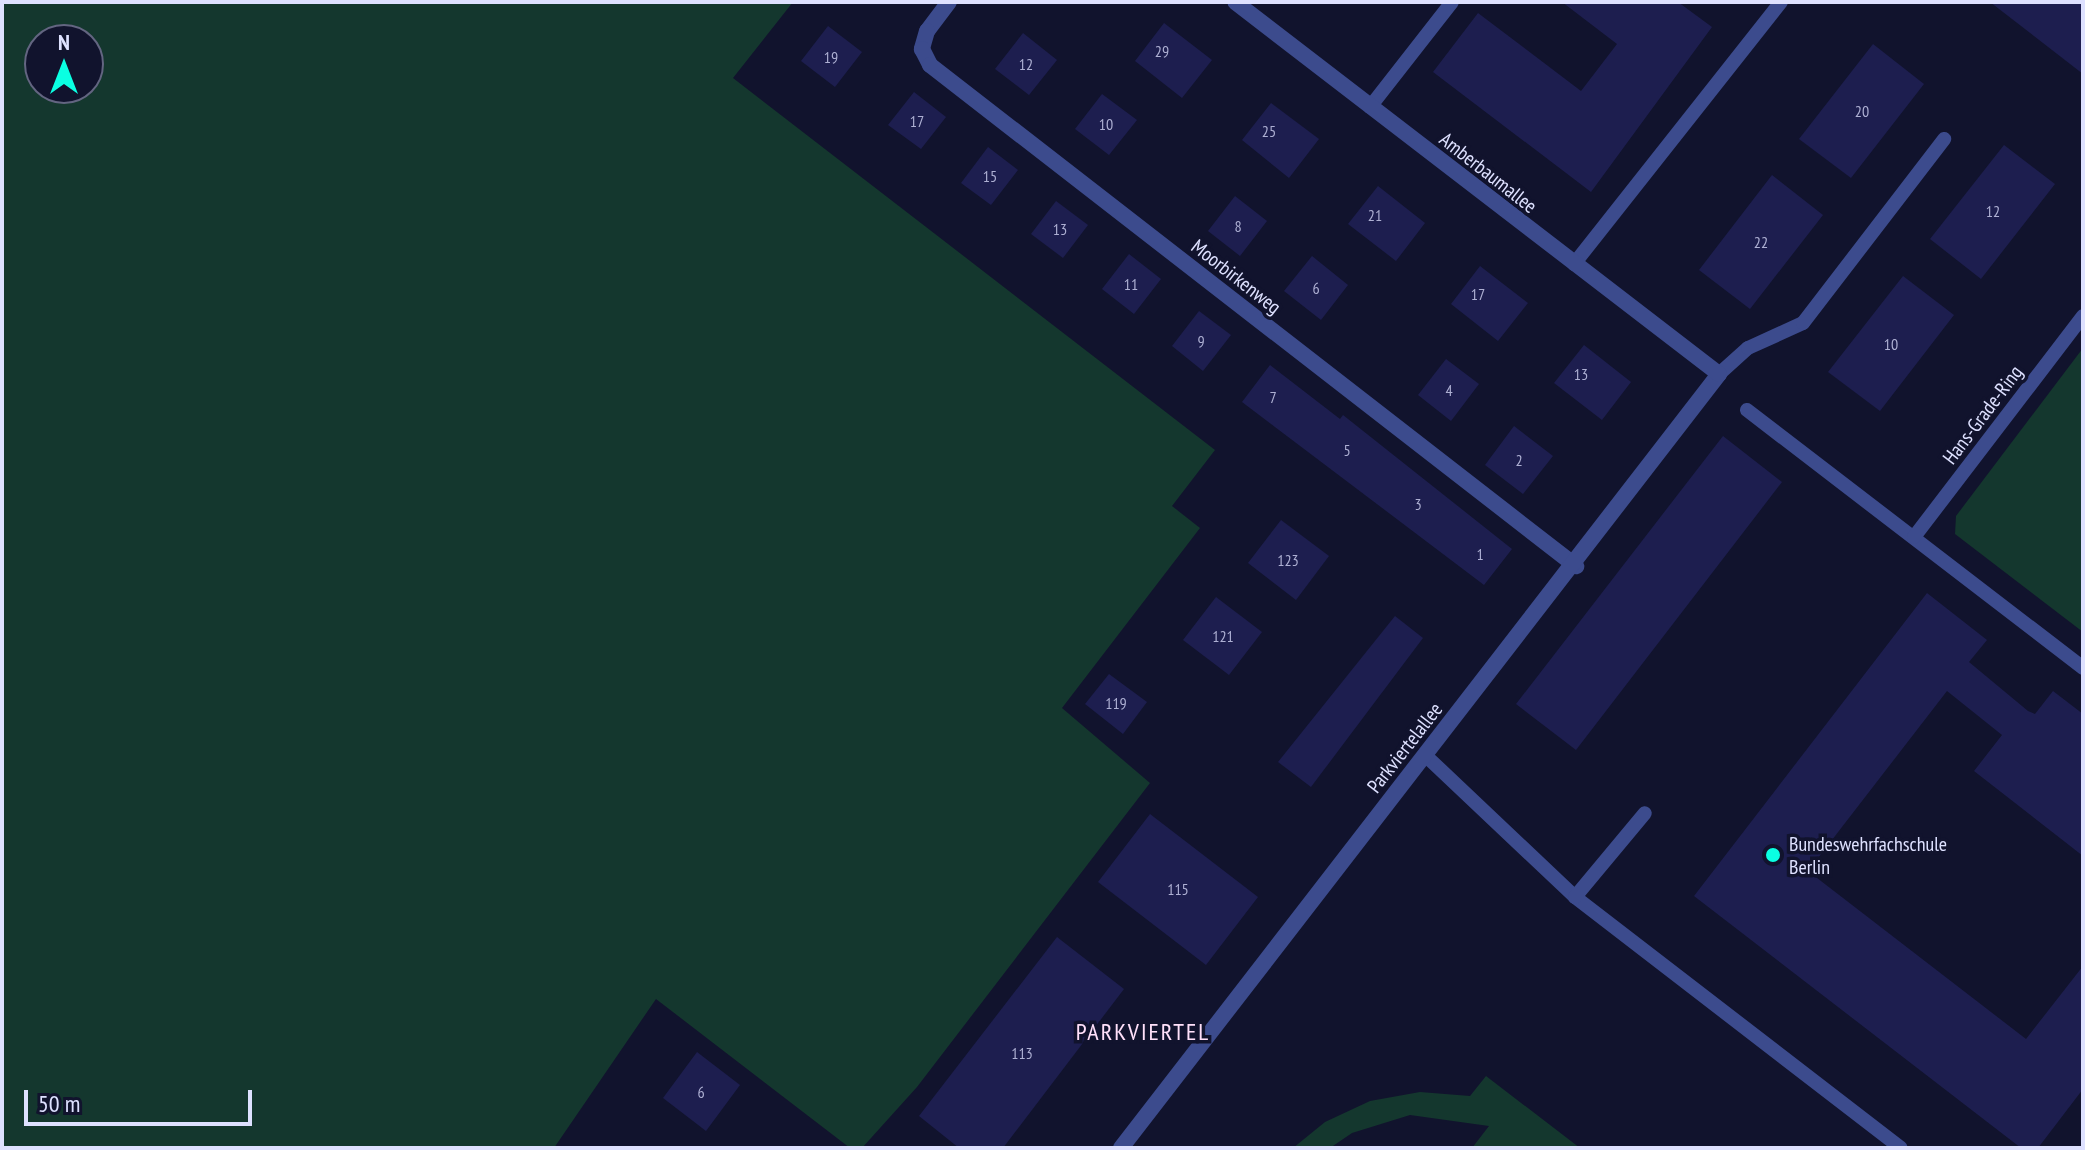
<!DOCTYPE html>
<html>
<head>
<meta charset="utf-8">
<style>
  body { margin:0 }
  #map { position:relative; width:2085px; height:1150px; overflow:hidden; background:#11132d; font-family:"PT Sans Narrow",sans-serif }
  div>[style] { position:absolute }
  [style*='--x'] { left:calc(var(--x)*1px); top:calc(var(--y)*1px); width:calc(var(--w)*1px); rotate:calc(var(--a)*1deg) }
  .green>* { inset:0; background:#14372e }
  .building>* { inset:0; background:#1d1e4f }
  .service>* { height:14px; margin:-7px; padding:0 7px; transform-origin:7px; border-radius:7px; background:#3c4b8d }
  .minor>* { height:16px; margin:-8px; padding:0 8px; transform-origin:8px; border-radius:8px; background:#3c4b8d }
  .dots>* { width:22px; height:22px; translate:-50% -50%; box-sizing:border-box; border:4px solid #11132d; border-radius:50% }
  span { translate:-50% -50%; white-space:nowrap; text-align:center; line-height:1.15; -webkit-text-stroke:7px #11132d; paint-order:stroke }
  .number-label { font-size:16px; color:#aeb0d3 }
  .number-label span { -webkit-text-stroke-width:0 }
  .street-label { font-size:20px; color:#dee1ff }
  .poi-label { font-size:20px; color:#dee1ff }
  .left { translate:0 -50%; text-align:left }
  .quarter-label { font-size:24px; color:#ffe0fa; letter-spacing:2px }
  .frame { position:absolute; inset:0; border:4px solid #dee1ff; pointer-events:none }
  .north { position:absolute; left:24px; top:24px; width:80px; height:80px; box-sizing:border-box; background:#11132d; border:2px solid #636581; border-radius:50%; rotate:0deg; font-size:22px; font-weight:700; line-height:32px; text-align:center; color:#dee1ff }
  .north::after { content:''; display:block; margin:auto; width:28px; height:36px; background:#0affe2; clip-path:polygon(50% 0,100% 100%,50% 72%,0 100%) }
  .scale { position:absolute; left:24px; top:1090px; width:228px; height:36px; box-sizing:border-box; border:4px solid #dee1ff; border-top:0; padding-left:10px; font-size:24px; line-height:28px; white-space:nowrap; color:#dee1ff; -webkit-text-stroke:6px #11132d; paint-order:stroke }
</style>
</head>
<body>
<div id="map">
  <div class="green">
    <i style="clip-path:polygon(evenodd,2px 2px,793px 2px,733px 78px,1215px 450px,1172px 506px,1200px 528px,1062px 708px,1150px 783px,917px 1087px,862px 1148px,850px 1148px,656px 999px,554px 1148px,2px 1148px,2px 2px,40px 40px,88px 40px,88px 88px,40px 88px,40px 40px)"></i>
    <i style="clip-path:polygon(2083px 348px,2083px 632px,1955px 534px,1956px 516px)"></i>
    <i style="clip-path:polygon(1486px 1076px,1580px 1148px,1472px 1148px,1489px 1126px,1410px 1115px,1352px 1133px,1330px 1148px,1293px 1148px,1325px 1122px,1370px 1101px,1420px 1092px,1470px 1096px)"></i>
  </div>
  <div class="building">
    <i style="clip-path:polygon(1562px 2px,1678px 2px,1712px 27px,1591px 192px,1433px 72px,1478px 13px,1581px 91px,1617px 44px)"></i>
    <i style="clip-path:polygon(1990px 2px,2083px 2px,2083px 74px)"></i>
    <i style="clip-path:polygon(1164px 23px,1212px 60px,1182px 98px,1135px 61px)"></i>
    <i style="clip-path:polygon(828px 26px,862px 52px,835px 87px,801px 61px)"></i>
    <i style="clip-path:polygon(1023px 33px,1057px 60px,1029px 95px,995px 69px)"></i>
    <i style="clip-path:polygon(1873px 44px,1924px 84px,1851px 178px,1799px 139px)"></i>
    <i style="clip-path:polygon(914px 92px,946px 117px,921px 149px,888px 125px)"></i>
    <i style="clip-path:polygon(1102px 94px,1137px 120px,1109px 155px,1075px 129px)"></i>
    <i style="clip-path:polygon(1271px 103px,1319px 139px,1289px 178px,1242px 140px)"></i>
    <i style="clip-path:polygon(2004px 145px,2055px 184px,1981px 279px,1930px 239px)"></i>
    <i style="clip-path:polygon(988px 147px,1018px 170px,991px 205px,961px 183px)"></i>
    <i style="clip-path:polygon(1772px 175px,1823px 215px,1750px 309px,1699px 270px)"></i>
    <i style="clip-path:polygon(1378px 186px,1425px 223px,1396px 261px,1348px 224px)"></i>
    <i style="clip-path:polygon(1235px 196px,1267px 221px,1240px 256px,1208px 231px)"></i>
    <i style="clip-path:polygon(1056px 201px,1088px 225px,1063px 258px,1031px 234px)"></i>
    <i style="clip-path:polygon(1129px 254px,1161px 279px,1134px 314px,1102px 289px)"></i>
    <i style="clip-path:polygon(1312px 256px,1348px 285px,1321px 320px,1284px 291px)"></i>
    <i style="clip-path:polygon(1480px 266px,1528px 303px,1498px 341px,1451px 304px)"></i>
    <i style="clip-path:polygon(1903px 276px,1954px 315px,1880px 411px,1828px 372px)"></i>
    <i style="clip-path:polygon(1199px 311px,1231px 335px,1203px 371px,1172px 346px)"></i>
    <i style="clip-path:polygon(1584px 345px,1631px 382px,1602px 420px,1554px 383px)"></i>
    <i style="clip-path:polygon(1446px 359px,1479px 384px,1451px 421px,1418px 395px)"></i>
    <i style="clip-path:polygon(1270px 365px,1340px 419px,1343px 415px,1512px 549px,1484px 585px,1242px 402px)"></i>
    <i style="clip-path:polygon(1514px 426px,1553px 456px,1523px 494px,1485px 465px)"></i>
    <i style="clip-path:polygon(1723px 436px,1782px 482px,1576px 750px,1516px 704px)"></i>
    <i style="clip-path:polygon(1281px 520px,1329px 556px,1296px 600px,1248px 563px)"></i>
    <i style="clip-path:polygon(1927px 593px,1987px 640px,1969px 662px,2028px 711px,2035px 714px,2053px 691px,2083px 714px,2083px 856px,1974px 771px,2002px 735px,1947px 691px,1808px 871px,2026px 1039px,2083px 966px,2083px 1089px,2038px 1148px,2021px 1148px,1694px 896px)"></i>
    <i style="clip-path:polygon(1216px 597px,1262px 632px,1229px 675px,1183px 640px)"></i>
    <i style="clip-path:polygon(1395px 616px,1423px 638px,1311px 787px,1278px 762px)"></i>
    <i style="clip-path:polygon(1109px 674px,1147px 702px,1123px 734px,1085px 704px)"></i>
    <i style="clip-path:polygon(1150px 814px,1258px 897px,1206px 965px,1098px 882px)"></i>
    <i style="clip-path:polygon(1057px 937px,1124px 989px,1003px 1148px,959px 1148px,919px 1116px)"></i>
    <i style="clip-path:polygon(697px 1052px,740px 1085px,706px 1131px,663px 1098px)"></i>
  </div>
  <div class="service">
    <i style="--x:1370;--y:107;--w:133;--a:-52"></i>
    <i style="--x:1574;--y:264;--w:334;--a:-51.7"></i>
    <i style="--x:1719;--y:374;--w:39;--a:-42"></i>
    <i style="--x:1748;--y:348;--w:60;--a:-24.4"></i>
    <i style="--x:1803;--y:323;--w:232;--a:-52.5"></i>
    <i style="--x:1747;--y:410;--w:424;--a:37.5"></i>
    <i style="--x:1914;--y:537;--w:278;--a:-52.6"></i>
    <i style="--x:1425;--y:755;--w:207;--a:43.4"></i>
    <i style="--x:1575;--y:897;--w:411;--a:37.6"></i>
    <i style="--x:1575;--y:897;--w:109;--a:-50.2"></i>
  </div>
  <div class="minor">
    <i style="--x:949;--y:2;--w:36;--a:127"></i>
    <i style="--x:927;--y:31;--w:19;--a:106"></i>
    <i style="--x:922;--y:49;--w:18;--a:63"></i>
    <i style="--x:930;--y:65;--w:818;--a:37.8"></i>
    <i style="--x:1121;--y:1148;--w:978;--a:-52.31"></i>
    <i style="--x:1719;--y:374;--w:610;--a:-142.45"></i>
  </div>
  <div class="dots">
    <i style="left:1773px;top:855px;background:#0affe2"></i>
  </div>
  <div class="number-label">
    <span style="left:1162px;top:51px">29</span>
    <span style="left:831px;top:57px">19</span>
    <span style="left:1026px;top:64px">12</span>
    <span style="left:1862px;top:111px">20</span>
    <span style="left:917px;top:121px">17</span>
    <span style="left:1106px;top:124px">10</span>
    <span style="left:1269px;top:131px">25</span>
    <span style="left:990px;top:176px">15</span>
    <span style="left:1993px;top:211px">12</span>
    <span style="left:1375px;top:215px">21</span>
    <span style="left:1238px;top:226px">8</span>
    <span style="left:1060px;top:229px">13</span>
    <span style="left:1761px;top:242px">22</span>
    <span style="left:1131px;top:284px">11</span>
    <span style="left:1316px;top:288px">6</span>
    <span style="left:1478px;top:294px">17</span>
    <span style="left:1201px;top:341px">9</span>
    <span style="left:1891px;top:344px">10</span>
    <span style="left:1581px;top:374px">13</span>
    <span style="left:1449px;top:390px">4</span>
    <span style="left:1273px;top:397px">7</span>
    <span style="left:1347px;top:450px">5</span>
    <span style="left:1519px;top:460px">2</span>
    <span style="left:1418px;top:504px">3</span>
    <span style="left:1480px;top:554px">1</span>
    <span style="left:1288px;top:560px">123</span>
    <span style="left:1223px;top:636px">121</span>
    <span style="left:1116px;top:703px">119</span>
    <span style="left:1178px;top:889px">115</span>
    <span style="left:1022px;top:1053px">113</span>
    <span style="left:701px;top:1092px">6</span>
  </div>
  <div class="street-label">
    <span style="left:1488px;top:173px;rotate:38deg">Amberbaumallee</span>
    <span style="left:1236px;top:277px;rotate:38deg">Moorbirkenweg</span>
    <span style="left:1983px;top:415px;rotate:-53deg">Hans-Grade-Ring</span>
    <span style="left:1405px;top:748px;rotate:-52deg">Parkviertelallee</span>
  </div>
  <div class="poi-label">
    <span class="left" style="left:1789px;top:856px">Bundeswehrfachschule<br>Berlin</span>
  </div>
  <div class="quarter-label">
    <span style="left:1143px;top:1032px">PARKVIERTEL</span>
  </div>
  <div class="frame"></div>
  <div class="north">N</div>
  <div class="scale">50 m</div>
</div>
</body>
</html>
